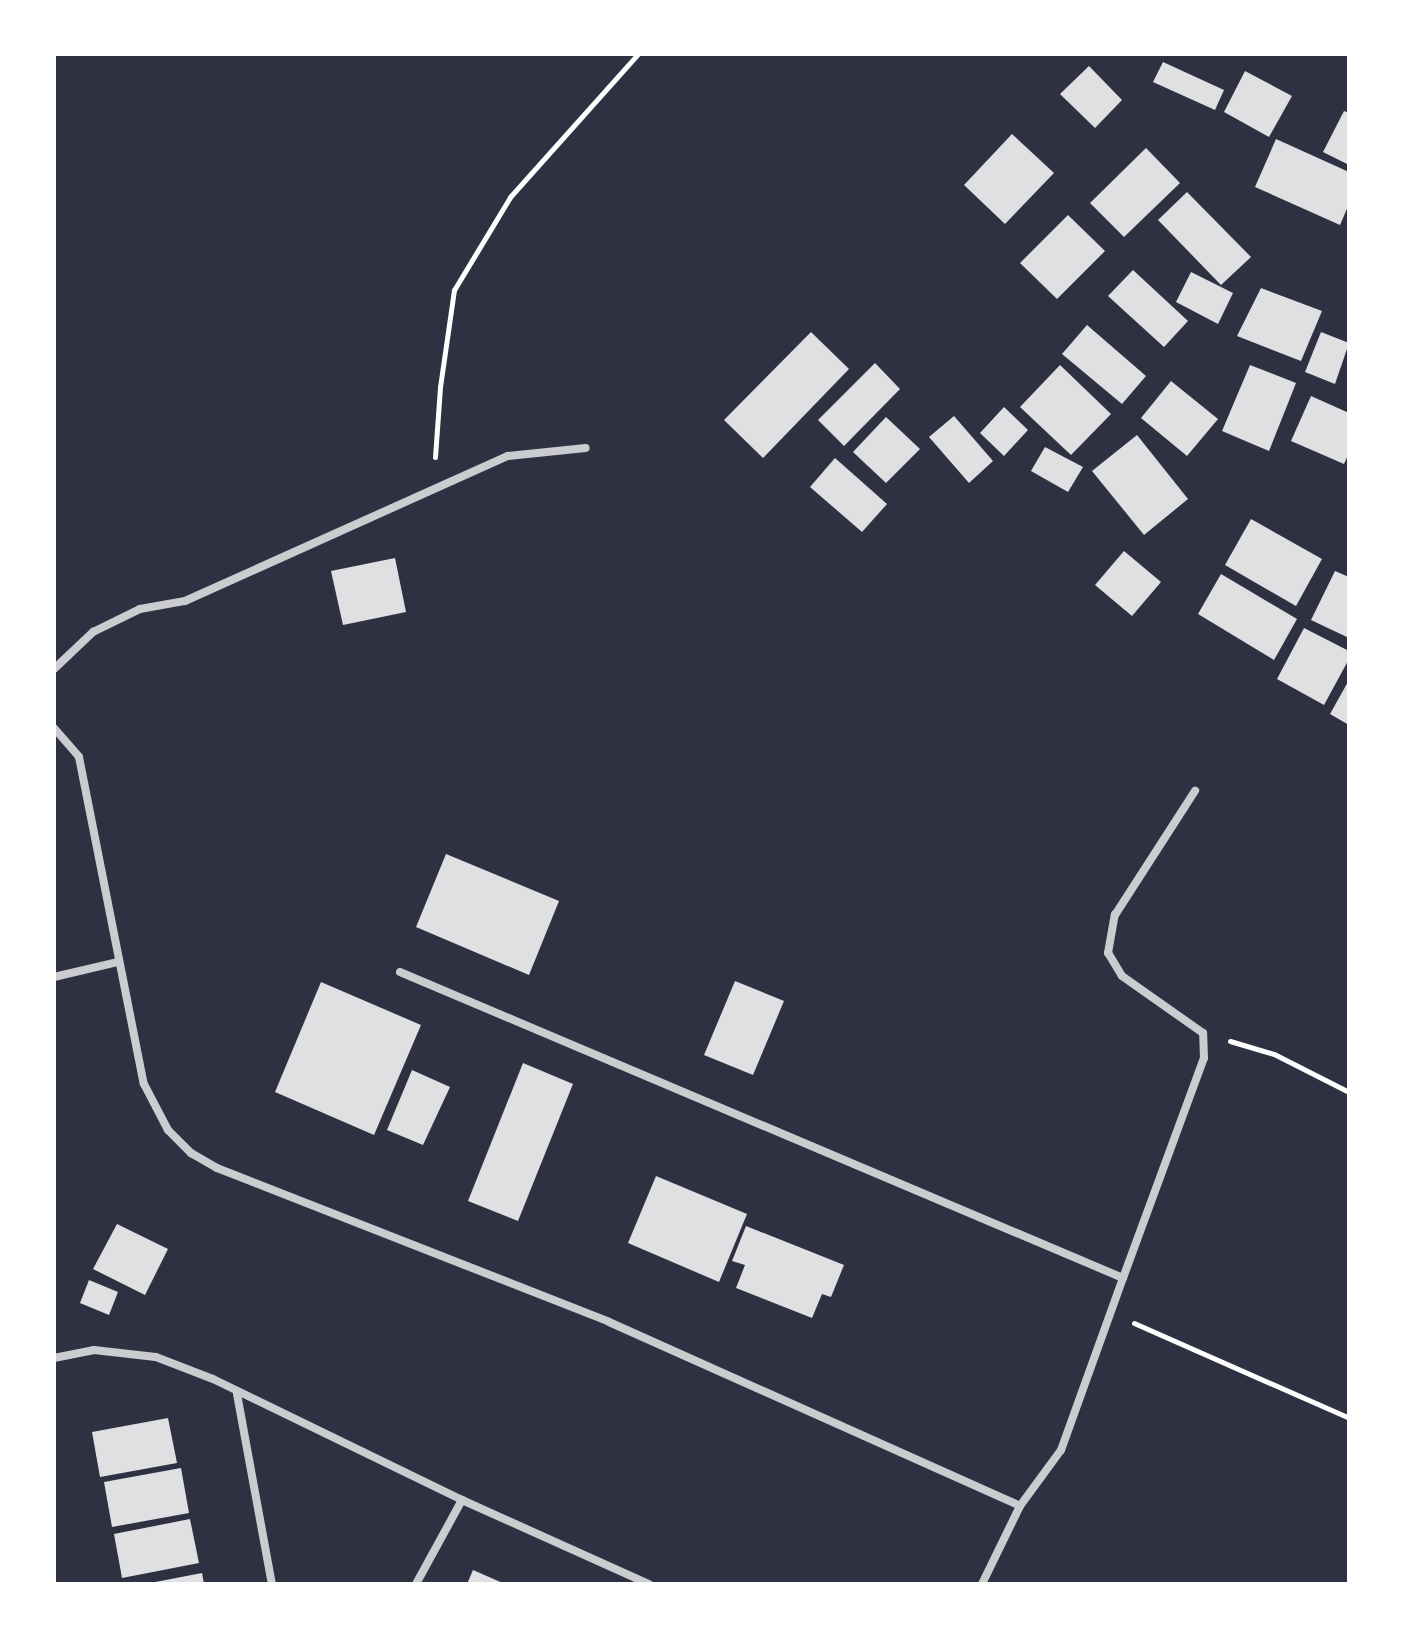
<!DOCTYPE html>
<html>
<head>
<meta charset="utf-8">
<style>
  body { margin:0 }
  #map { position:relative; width:1403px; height:1638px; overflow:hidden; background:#2d3142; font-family:"Fira Sans",sans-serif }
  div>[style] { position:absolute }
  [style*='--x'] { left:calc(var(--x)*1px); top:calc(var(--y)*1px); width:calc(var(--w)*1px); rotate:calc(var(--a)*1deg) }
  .building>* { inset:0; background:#e0e0e3 }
  .path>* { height:5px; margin:-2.5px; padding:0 2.5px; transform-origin:2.5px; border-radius:2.5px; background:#fff }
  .minor>* { height:8px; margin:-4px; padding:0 4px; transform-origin:4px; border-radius:4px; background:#caccd0 }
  span { translate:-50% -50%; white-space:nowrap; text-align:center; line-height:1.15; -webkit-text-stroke:6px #fff; paint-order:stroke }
  .frame { position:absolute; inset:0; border:56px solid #fff; pointer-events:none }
</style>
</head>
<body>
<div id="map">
  <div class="building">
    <i style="clip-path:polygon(1163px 62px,1224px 90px,1215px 110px,1153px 82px)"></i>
    <i style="clip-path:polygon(1089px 66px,1122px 100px,1095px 128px,1060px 94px)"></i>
    <i style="clip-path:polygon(1245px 71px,1292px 96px,1269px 137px,1224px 112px)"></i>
    <i style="clip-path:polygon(1344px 111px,1349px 113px,1349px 165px,1323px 152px)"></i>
    <i style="clip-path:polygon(1012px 134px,1054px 173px,1005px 224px,964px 185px)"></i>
    <i style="clip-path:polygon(1276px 139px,1349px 172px,1349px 204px,1340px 225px,1255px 187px)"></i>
    <i style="clip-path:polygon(1146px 148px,1180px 183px,1124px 237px,1090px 203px)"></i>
    <i style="clip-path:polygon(1187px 192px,1251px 257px,1221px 285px,1158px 220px)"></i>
    <i style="clip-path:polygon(1068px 215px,1105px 251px,1057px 299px,1020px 263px)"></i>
    <i style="clip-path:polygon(1133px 270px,1188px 321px,1164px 347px,1108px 296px)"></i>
    <i style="clip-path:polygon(1191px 272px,1233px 293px,1218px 324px,1176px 302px)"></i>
    <i style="clip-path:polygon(1261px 288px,1322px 311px,1301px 361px,1237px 336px)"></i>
    <i style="clip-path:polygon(1087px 325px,1146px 376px,1122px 404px,1062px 354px)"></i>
    <i style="clip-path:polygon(811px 332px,849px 369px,763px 458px,724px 420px)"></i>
    <i style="clip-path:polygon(1321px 332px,1349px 343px,1335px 384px,1305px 372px)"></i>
    <i style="clip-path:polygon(875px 363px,900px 389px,844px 446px,818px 420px)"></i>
    <i style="clip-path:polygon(1060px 365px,1111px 414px,1071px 455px,1020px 407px)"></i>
    <i style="clip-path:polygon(1250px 365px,1296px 383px,1269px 451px,1222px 431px)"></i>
    <i style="clip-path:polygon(1171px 381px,1218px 419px,1187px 456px,1141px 418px)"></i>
    <i style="clip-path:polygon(1311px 396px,1349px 413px,1349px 453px,1344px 464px,1291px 441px)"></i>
    <i style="clip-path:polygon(1004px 407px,1028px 430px,1004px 456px,980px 433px)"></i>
    <i style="clip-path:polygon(954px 416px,993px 461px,969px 483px,929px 437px)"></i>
    <i style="clip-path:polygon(886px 417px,920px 449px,886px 483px,853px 452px)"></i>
    <i style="clip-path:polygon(1137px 435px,1188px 499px,1144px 535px,1092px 471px)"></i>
    <i style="clip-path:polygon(1045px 447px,1083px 467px,1068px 492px,1031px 471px)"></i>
    <i style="clip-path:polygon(835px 458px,887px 504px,862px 532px,810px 487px)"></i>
    <i style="clip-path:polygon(1251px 519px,1322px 559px,1296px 606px,1225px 565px)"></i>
    <i style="clip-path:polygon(1124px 551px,1161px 582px,1132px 616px,1095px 585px)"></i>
    <i style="clip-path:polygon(395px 558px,406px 612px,343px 625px,331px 571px)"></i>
    <i style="clip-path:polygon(1335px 571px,1349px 577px,1349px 638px,1311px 620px)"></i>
    <i style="clip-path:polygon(1221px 574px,1297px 619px,1274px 660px,1198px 614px)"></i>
    <i style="clip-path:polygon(1304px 628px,1349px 651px,1349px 659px,1324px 705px,1277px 679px)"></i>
    <i style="clip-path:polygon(1349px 680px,1349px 725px,1330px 714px)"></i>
    <i style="clip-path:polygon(446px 854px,559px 901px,529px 975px,416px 927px)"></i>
    <i style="clip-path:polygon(735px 981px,784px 1001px,753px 1075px,704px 1055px)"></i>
    <i style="clip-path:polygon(321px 982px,421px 1025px,374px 1135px,275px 1092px)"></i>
    <i style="clip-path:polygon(523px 1063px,573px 1084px,518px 1221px,468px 1201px)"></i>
    <i style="clip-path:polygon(412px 1070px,450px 1087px,423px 1145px,387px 1130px)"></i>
    <i style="clip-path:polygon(656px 1176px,747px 1214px,719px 1282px,628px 1243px)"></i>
    <i style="clip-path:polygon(117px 1224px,168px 1249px,145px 1295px,93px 1269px)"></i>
    <i style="clip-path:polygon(746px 1226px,844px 1265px,831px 1297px,822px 1294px,812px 1318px,736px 1288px,745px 1265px,732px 1261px)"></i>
    <i style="clip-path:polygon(89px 1280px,118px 1292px,109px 1315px,80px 1303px)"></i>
    <i style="clip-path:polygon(168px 1418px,177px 1463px,100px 1477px,92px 1432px)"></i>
    <i style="clip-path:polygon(181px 1468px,189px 1513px,112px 1527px,104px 1482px)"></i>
    <i style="clip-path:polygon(190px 1519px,199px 1563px,122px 1578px,114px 1534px)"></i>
    <i style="clip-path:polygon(473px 1570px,505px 1584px,467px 1584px)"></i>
    <i style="clip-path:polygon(202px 1573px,204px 1584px,150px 1584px,150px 1583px)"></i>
  </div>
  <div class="path">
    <i style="--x:435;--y:457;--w:70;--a:-85.9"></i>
    <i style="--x:440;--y:387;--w:98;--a:-81.8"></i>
    <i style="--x:454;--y:290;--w:109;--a:-58.9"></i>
    <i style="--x:510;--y:197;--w:192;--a:-48.2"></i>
    <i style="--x:1230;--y:1041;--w:46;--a:16.5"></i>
    <i style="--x:1274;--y:1054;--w:84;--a:26.9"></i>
    <i style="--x:1134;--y:1323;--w:235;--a:23.8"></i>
  </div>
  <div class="minor">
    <i style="--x:54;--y:669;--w:54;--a:-43.5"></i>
    <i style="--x:93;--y:632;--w:52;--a:-26.1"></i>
    <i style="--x:140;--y:609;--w:46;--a:-10.1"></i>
    <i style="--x:185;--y:601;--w:354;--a:-24.2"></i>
    <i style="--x:508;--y:456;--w:78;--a:-5.9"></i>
    <i style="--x:54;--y:728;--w:38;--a:49"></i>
    <i style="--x:79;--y:757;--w:333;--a:78.8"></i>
    <i style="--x:144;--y:1084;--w:52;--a:62.4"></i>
    <i style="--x:168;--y:1130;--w:33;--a:45"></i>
    <i style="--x:191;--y:1153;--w:30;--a:30"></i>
    <i style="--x:217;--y:1168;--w:421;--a:21.4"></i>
    <i style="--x:609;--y:1322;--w:450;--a:24.1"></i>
    <i style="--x:1020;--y:1506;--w:87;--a:116"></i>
    <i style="--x:400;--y:972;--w:785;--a:22.94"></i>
    <i style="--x:1123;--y:1278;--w:183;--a:109.8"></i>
    <i style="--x:1061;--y:1450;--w:69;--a:126.2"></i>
    <i style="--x:54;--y:977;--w:66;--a:-13.2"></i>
    <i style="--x:1123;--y:1278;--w:234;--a:-69.8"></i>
    <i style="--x:1204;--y:1058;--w:25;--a:-92"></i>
    <i style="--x:1203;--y:1033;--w:99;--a:-144.9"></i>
    <i style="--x:1122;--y:976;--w:27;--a:-121"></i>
    <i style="--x:1108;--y:953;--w:39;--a:-80"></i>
    <i style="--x:1115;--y:915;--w:148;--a:-57.2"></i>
    <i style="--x:54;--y:1358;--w:41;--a:-11.3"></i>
    <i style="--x:94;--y:1350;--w:62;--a:6.4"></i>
    <i style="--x:156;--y:1357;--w:61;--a:21.1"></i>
    <i style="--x:213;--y:1379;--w:277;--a:25.9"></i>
    <i style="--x:462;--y:1500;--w:205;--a:24.2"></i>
    <i style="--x:237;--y:1394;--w:193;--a:79.6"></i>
    <i style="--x:416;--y:1584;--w:96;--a:-61.3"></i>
  </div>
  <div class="frame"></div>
</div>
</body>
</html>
